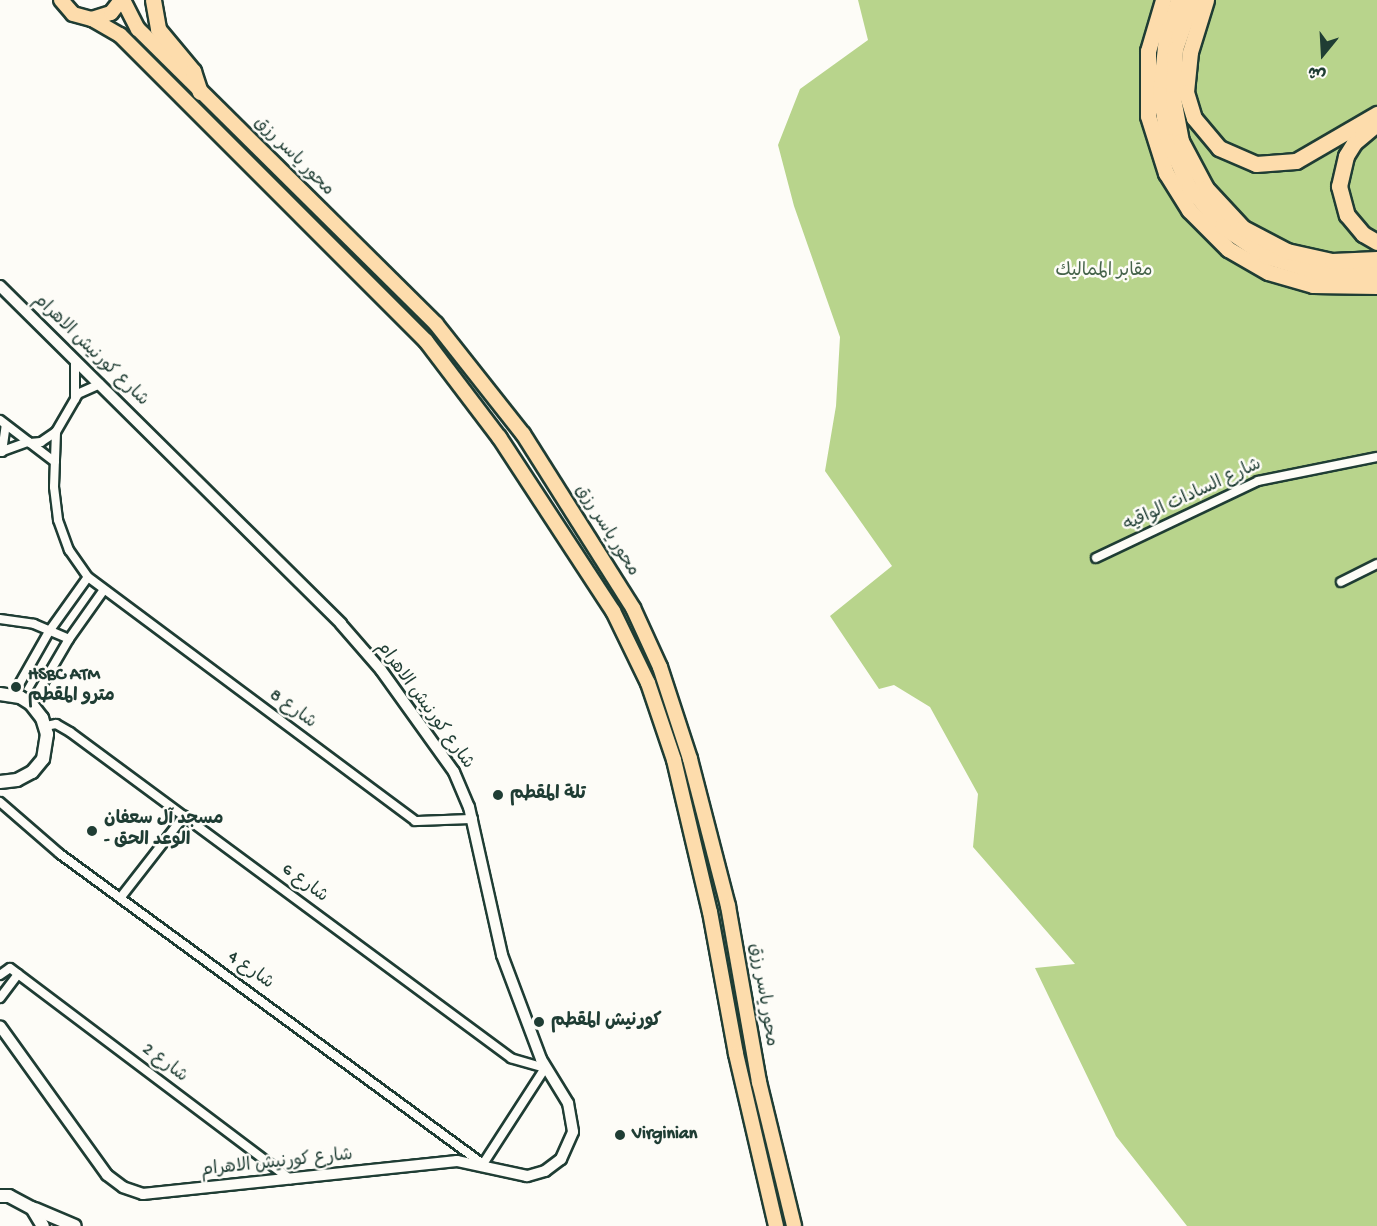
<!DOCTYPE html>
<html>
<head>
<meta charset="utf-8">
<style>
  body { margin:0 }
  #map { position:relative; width:1377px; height:1226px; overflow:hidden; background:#fdfcf7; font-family:"Gochi Hand","Playpen Sans Arabic",sans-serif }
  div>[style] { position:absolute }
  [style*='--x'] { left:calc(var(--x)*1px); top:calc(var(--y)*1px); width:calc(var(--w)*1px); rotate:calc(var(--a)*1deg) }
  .green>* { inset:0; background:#b8d48c }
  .roads { filter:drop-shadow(2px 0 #1f3d34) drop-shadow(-2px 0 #1f3d34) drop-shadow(0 2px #1f3d34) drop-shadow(0 -2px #1f3d34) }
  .minor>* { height:8px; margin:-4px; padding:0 4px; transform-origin:4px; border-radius:4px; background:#fdfcf7 }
  .tertiary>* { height:10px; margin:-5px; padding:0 5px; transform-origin:5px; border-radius:5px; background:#fdfcf7 }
  .secondary>* { height:12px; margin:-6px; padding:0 6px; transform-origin:6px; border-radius:6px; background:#fdfcf7 }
  .primary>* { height:14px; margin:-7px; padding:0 7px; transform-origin:7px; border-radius:7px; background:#fddcac }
  .motorway>* { height:15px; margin:-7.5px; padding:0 7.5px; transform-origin:7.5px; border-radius:7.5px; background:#fddcac }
  .dots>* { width:16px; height:16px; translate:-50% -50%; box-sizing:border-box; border:3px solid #fdfcf7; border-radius:50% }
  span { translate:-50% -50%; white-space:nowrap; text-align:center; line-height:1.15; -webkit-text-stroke:5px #fdfcf7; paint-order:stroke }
  .street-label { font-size:18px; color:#1f3d34 }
  .park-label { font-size:18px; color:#45634a }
  .poi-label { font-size:18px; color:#1f3d34; font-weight:700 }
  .left { translate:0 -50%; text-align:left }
  .north { position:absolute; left:1293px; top:24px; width:60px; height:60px; -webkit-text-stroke:4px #fdfcf7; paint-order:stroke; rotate:198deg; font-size:16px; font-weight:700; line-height:24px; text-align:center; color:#1f3d34 }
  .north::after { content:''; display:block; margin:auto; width:21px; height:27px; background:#1f3d34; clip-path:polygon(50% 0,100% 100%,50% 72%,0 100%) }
</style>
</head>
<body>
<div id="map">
  <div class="green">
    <i style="clip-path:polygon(858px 0,1377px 0,1377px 1226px,1187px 1226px,1116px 1136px,1035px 968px,1075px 964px,973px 847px,978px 794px,930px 707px,894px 685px,879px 689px,830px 616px,892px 566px,825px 471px,836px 406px,840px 337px,794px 206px,778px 145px,800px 89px,868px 40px)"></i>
  </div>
  <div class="roads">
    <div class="minor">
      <i style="--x:100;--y:384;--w:24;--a:156"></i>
      <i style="--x:78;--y:394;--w:44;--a:120.1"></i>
      <i style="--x:56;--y:432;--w:55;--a:92.1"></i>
      <i style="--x:54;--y:487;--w:33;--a:83"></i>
      <i style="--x:58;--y:520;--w:32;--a:70"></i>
      <i style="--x:69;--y:550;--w:33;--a:55"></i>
      <i style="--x:88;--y:577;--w:408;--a:36.7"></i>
      <i style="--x:415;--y:821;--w:58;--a:-2"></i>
      <i style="--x:75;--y:399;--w:39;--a:-90"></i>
      <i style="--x:0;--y:420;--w:69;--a:37.4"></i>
      <i style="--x:30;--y:443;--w:11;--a:-5"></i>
      <i style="--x:41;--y:442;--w:18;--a:-34"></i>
      <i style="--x:0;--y:452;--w:30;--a:-20"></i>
      <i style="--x:2;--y:452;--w:27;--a:-82"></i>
      <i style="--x:1096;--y:558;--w:179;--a:-25.4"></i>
      <i style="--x:1258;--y:481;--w:121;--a:-11.4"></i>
      <i style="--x:1341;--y:582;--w:40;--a:-26.6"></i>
      <i style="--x:0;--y:619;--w:34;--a:8"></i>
      <i style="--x:34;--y:624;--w:38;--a:23"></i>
      <i style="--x:13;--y:695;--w:75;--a:-60.4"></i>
      <i style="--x:50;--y:630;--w:65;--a:-54.4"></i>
      <i style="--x:31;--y:704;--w:75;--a:-59.7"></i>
      <i style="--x:69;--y:639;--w:59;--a:-54.7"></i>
      <i style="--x:0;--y:802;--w:79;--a:40.9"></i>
      <i style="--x:60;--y:854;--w:524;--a:36.24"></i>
      <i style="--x:483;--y:1164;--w:114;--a:-57.1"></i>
      <i style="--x:545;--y:1068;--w:35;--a:-164"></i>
      <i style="--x:511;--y:1058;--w:548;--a:-143.53"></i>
      <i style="--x:70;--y:732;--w:16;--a:-150"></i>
      <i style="--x:56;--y:724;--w:10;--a:169"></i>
      <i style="--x:121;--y:897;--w:103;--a:-52.1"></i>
      <i style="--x:0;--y:975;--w:12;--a:-35"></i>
      <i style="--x:10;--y:968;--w:351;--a:37"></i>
      <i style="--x:0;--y:998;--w:30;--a:-53"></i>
    </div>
    <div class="tertiary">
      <i style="--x:0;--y:286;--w:480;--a:44.7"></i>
      <i style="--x:341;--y:624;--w:61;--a:49"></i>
      <i style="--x:381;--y:670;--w:125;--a:54.4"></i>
      <i style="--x:454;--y:772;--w:38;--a:67"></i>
      <i style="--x:469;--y:807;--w:152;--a:77.4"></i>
      <i style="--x:502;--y:955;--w:111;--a:69.4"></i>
      <i style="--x:541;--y:1059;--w:52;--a:58.5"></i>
      <i style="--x:568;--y:1103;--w:29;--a:80"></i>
      <i style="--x:573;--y:1132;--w:30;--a:114"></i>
      <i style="--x:561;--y:1159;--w:20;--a:143"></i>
      <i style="--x:545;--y:1171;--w:19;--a:164"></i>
      <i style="--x:527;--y:1176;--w:72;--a:-167.9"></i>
      <i style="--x:457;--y:1161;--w:316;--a:174"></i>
      <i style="--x:143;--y:1194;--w:21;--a:-161"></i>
      <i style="--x:123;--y:1187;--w:20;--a:-143"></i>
      <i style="--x:107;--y:1175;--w:183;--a:-125.7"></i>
    </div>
    <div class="secondary">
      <i style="--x:0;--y:694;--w:20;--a:9"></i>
      <i style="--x:20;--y:697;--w:13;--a:32"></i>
      <i style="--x:31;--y:704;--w:18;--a:52"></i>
      <i style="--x:42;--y:718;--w:17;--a:73"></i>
      <i style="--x:47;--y:734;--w:25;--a:99"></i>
      <i style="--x:43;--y:759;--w:17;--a:130"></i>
      <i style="--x:32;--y:772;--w:17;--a:152"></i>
      <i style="--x:17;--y:780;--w:17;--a:173"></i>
      <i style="--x:0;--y:1196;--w:9;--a:0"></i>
      <i style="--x:9;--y:1196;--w:26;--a:28"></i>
      <i style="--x:32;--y:1208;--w:21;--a:59"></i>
      <i style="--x:35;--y:1209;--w:43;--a:23"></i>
    </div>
    <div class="primary">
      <i style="--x:61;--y:0;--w:18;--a:49"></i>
      <i style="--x:73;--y:14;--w:20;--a:15"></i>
      <i style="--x:92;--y:19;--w:20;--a:-18"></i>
      <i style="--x:111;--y:13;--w:16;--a:-52"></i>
      <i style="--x:123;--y:0;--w:33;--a:63"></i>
      <i style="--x:138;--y:29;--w:419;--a:44.7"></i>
      <i style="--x:436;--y:324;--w:140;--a:51.7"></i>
      <i style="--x:523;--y:434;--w:206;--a:57.7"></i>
      <i style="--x:633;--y:608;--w:65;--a:65.4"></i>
      <i style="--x:660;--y:667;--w:97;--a:71.9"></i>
      <i style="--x:690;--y:759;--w:152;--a:75.5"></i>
      <i style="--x:728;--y:906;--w:179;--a:80"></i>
      <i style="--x:759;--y:1082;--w:148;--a:76.3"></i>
      <i style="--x:92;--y:19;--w:32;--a:30"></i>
      <i style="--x:120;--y:35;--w:433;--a:45"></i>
      <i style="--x:426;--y:341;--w:121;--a:52.8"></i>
      <i style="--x:499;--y:437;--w:208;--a:56.8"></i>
      <i style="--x:613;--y:611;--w:80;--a:64.1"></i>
      <i style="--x:648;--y:683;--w:81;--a:71.3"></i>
      <i style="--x:674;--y:760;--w:156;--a:76.7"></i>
      <i style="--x:710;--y:912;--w:144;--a:79.6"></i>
      <i style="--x:736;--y:1054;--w:177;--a:76.9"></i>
    </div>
    <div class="motorway">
      <i style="--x:153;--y:0;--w:29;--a:80"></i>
      <i style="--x:158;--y:29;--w:55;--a:50.2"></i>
      <i style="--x:193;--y:71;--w:22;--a:72"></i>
      <i style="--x:1163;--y:0;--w:53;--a:106.4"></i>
      <i style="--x:1148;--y:51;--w:65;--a:90"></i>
      <i style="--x:1148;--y:116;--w:60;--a:72.5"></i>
      <i style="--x:1166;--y:173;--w:44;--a:58.1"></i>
      <i style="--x:1189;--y:210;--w:55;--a:45"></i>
      <i style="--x:1228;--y:249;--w:46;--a:29.9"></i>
      <i style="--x:1268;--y:272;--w:47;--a:16.1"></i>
      <i style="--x:1313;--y:285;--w:64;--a:0.9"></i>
      <i style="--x:1178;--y:0;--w:39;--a:108"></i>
      <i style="--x:1166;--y:37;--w:57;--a:96"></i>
      <i style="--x:1160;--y:94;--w:48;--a:80.3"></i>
      <i style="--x:1168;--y:141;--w:51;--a:65.5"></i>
      <i style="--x:1189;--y:187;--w:51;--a:49.8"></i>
      <i style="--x:1222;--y:226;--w:53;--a:34.3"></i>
      <i style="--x:1266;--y:256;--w:54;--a:17.1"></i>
      <i style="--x:1318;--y:272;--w:59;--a:0"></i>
      <i style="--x:1192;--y:0;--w:52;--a:109.1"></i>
      <i style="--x:1175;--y:49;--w:49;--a:92.3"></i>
      <i style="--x:1173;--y:98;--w:44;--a:79.5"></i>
      <i style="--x:1181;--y:141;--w:53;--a:62"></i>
      <i style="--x:1206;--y:188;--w:54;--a:47.2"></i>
      <i style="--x:1243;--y:228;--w:50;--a:27.6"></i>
      <i style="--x:1287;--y:251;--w:46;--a:12.5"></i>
      <i style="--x:1332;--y:261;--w:45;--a:-2.5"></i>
      <i style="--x:1206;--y:0;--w:54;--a:107.1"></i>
      <i style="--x:1190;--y:52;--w:40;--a:95.7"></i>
      <i style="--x:1186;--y:92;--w:27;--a:73"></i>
      <i style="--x:1194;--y:118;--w:39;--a:50"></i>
      <i style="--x:1219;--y:148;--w:40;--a:23.4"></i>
      <i style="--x:1256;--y:164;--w:40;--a:-4.3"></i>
      <i style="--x:1296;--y:161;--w:94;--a:-30.1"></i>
      <i style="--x:1374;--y:126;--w:26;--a:140"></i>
      <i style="--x:1354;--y:143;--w:15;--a:122"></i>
      <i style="--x:1346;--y:156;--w:31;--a:103"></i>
      <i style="--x:1339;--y:186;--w:30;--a:75"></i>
      <i style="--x:1347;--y:215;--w:25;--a:50"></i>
      <i style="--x:1363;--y:234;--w:16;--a:30"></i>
    </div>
  </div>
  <div class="dots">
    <i style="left:16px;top:687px;background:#1f3d34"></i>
    <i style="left:498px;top:795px;background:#1f3d34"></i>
    <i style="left:92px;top:831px;background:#1f3d34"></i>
    <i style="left:539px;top:1022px;background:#1f3d34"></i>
    <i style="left:620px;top:1135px;background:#1f3d34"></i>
  </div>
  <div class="street-label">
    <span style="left:293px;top:157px;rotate:45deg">محور ياسر رزق</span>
    <span style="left:90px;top:351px;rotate:44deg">شارع كورنيش الاهرام</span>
    <span style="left:1193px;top:496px;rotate:-25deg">شارع السادات الواقيه</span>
    <span style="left:606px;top:531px;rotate:58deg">محور ياسر رزق</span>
    <span style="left:424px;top:706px;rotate:54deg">شارع كورنيش الاهرام</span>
    <span style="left:292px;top:710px;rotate:36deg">شارع 8</span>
    <span style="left:304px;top:884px;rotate:37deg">شارع 6</span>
    <span style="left:250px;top:971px;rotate:36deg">شارع 4</span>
    <span style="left:762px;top:995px;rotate:81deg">محور ياسر رزق</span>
    <span style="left:164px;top:1064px;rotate:37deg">شارع 2</span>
    <span style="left:277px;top:1164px;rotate:-6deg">شارع كورنيش الاهرام</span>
  </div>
  <div class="park-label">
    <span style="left:1104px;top:272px">مقابر المماليك</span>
  </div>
  <div class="poi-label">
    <span class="left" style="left:28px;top:687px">HSBC ATM<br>مترو المقطم</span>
    <span class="left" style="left:510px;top:795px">تلة المقطم</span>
    <span class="left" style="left:104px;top:831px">مسجد آل سعفان<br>- الوعد الحق</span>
    <span class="left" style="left:551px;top:1022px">كورنيش المقطم</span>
    <span class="left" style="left:632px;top:1135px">Virginian</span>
  </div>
  <div class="north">ش</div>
</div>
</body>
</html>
